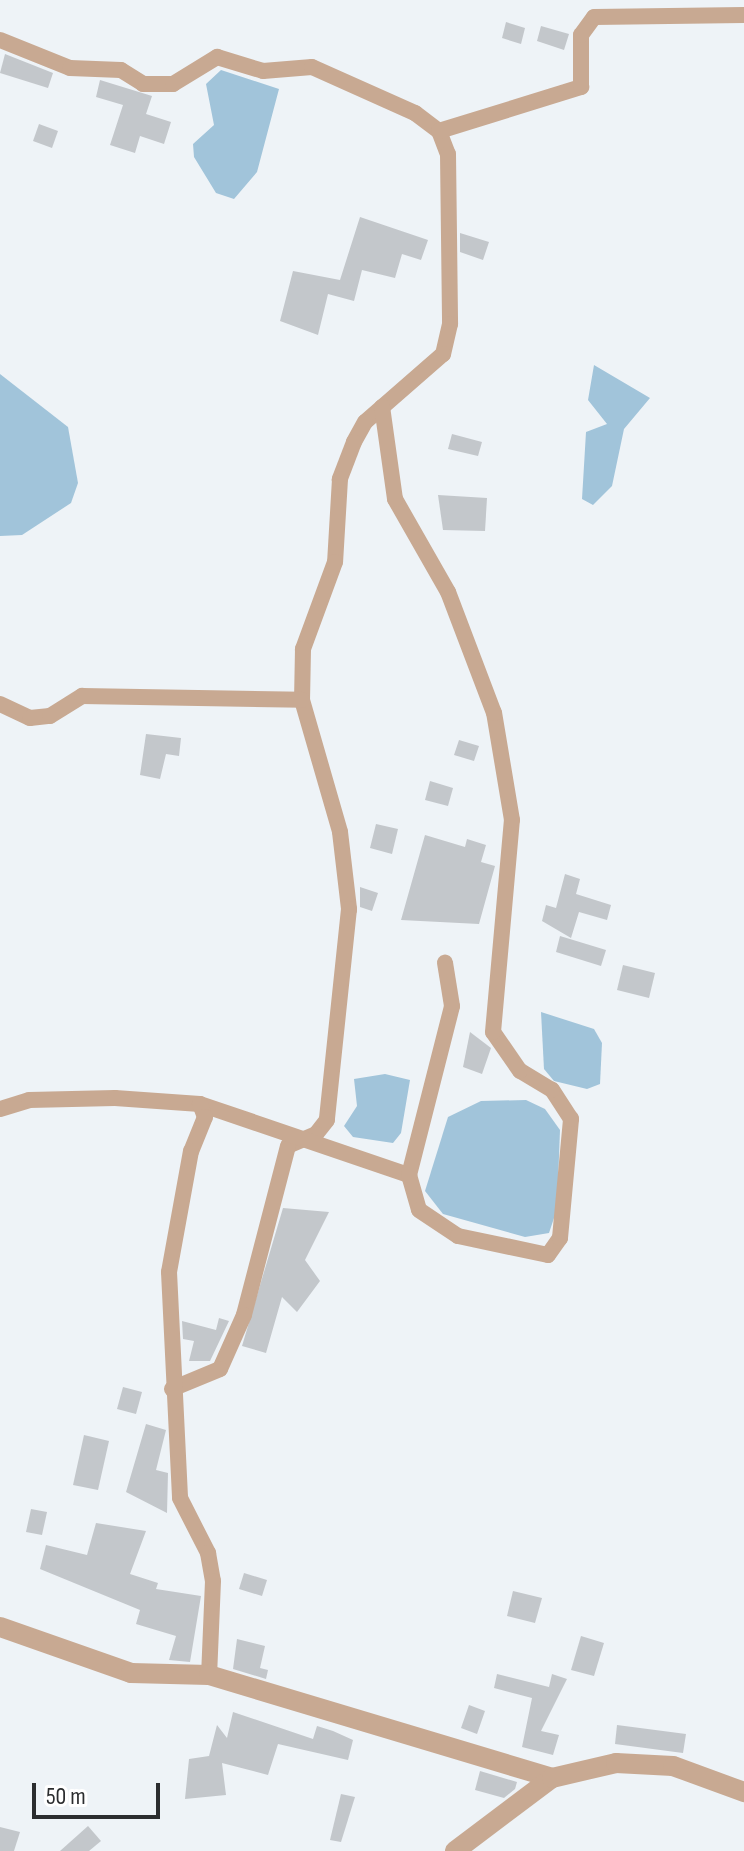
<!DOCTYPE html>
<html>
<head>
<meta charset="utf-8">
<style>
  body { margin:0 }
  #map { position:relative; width:744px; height:1851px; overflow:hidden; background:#eef3f7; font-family:"Sofia Sans Condensed",sans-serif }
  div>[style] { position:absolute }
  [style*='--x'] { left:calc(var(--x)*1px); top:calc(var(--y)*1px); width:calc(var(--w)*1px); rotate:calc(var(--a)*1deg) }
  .water>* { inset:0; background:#a1c4da }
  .building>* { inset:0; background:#c3c7cb }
  .minor>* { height:16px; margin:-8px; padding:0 8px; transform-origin:8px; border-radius:8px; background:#c8a992 }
  .tertiary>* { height:20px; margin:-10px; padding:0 10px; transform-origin:10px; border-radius:10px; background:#c8a992 }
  span { translate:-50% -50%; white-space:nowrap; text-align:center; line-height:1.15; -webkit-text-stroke:7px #fff; paint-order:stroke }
  .scale { position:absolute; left:32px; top:1783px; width:128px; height:36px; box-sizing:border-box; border:4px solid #2b2d2f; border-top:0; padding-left:10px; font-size:24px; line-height:28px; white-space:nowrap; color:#2b2d2f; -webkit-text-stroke:6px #fff; paint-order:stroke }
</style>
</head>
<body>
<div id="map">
  <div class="water">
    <i style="clip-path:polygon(221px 70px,279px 89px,257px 172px,234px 199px,216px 193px,194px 157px,193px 144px,214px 125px,206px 84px)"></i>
    <i style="clip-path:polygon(594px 365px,650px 398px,624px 429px,612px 486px,593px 505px,582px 499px,586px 432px,607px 424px,588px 400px)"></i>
    <i style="clip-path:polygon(0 374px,68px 427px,78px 483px,71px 503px,22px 535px,0 536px)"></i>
    <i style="clip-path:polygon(541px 1012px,594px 1029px,602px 1043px,600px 1084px,587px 1089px,554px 1081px,544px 1069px)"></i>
    <i style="clip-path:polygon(385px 1074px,410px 1080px,401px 1133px,393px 1143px,353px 1137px,344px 1126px,357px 1106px,354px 1079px)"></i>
    <i style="clip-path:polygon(526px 1100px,545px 1109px,560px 1130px,557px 1209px,549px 1233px,525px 1237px,443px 1214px,425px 1191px,448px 1117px,481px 1101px)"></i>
  </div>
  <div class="building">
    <i style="clip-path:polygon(506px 22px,525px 28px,521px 44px,502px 38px)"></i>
    <i style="clip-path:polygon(541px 26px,569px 34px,564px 50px,537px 41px)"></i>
    <i style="clip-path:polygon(5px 54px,53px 73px,48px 88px,0 73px)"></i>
    <i style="clip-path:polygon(100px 80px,152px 96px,146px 114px,171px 122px,164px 144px,140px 136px,135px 153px,110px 145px,123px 105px,96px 97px)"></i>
    <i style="clip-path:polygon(39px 124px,58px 131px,52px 148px,33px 141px)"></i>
    <i style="clip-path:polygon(360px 217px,428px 240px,421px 260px,402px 254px,395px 278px,362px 270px,354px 301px,328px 294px,318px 335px,280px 321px,293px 271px,340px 280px)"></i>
    <i style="clip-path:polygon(460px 233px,489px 242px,483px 260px,460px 252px)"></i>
    <i style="clip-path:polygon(452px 434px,482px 442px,478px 456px,448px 449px)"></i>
    <i style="clip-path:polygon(438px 495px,487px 498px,485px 531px,443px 530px)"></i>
    <i style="clip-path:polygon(146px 734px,181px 738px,179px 756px,166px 754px,160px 779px,140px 775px)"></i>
    <i style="clip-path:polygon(459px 740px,479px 746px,474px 761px,454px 755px)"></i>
    <i style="clip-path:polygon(430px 781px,453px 788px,448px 806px,425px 800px)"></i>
    <i style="clip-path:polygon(376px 824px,398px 829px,392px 854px,370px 848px)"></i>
    <i style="clip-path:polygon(425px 835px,465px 847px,467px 839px,486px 845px,481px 862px,495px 866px,479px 924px,401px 920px)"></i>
    <i style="clip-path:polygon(565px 874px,580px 879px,576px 894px,611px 905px,607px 920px,579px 912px,571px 938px,542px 921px,546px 905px,556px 908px)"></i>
    <i style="clip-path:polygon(360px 887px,378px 893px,372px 911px,360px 907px)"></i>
    <i style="clip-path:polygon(560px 936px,606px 950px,601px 966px,556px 952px)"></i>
    <i style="clip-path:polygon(623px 965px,655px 973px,649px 998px,617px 990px)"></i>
    <i style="clip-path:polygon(470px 1032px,491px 1048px,482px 1074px,463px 1067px)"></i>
    <i style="clip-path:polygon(283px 1208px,329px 1212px,305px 1260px,320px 1281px,297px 1312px,282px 1297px,266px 1353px,242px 1346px)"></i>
    <i style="clip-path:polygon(219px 1318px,229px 1321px,210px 1361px,189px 1361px,194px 1341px,183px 1339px,182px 1321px,216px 1330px)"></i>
    <i style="clip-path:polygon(123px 1387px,142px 1392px,136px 1414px,117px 1409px)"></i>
    <i style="clip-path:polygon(146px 1424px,166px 1430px,156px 1470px,168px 1473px,167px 1513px,126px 1492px)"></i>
    <i style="clip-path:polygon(84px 1435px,109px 1441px,98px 1490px,73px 1485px)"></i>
    <i style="clip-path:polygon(31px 1509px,47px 1512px,42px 1535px,26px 1532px)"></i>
    <i style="clip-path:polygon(96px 1523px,146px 1531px,130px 1574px,158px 1583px,156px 1589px,201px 1596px,190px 1662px,169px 1660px,176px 1636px,136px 1624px,140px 1610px,40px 1569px,46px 1545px,87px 1555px)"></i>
    <i style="clip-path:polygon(244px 1573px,267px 1580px,262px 1596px,239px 1589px)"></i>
    <i style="clip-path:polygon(513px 1591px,542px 1598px,535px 1623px,507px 1616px)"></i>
    <i style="clip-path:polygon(581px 1636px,604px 1643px,594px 1676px,571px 1670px)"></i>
    <i style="clip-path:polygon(237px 1639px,265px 1646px,260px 1668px,268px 1670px,266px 1679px,233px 1669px)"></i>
    <i style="clip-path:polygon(497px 1674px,549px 1687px,552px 1674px,567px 1679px,541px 1731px,559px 1735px,553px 1755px,522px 1747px,532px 1698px,494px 1688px)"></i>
    <i style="clip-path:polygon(469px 1705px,485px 1711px,477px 1734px,461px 1728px)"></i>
    <i style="clip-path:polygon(233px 1712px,313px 1739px,317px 1726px,333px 1731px,353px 1740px,348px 1760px,278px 1744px,268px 1775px,222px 1763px,226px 1795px,185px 1799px,189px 1759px,209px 1756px,217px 1725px,227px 1738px)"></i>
    <i style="clip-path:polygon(617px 1725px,686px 1734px,683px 1753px,615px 1744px)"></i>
    <i style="clip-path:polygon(480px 1771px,517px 1782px,515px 1789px,504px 1798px,475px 1790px)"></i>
    <i style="clip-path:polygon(341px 1794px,355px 1797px,341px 1842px,330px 1840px)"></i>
    <i style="clip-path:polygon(88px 1826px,101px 1841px,89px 1851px,60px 1851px)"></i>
    <i style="clip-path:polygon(0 1827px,20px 1832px,14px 1851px,0 1851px)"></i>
  </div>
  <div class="minor">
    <i style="--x:0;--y:40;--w:75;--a:21.8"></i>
    <i style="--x:70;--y:68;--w:51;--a:2.2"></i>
    <i style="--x:121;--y:70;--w:26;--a:32"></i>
    <i style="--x:143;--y:84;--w:30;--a:0"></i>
    <i style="--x:173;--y:84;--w:52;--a:-31.5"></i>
    <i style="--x:217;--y:57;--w:48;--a:16.9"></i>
    <i style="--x:263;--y:71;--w:49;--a:-4.7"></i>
    <i style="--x:312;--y:67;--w:113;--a:24.1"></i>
    <i style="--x:415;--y:113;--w:30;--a:37"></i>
    <i style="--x:439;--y:131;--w:25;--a:69"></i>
    <i style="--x:448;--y:154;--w:170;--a:89.3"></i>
    <i style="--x:450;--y:324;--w:31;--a:103"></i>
    <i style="--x:443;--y:354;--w:103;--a:138.9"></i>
    <i style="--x:365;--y:422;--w:23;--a:119"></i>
    <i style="--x:354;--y:442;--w:40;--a:111"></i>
    <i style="--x:340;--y:479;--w:83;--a:93.4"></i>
    <i style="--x:335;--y:562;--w:93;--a:110.2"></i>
    <i style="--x:303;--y:649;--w:51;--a:91.1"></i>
    <i style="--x:302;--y:700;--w:137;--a:73.9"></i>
    <i style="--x:340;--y:832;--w:78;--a:83.3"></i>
    <i style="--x:349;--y:909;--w:212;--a:96"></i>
    <i style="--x:327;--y:1120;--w:18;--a:128"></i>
    <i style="--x:316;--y:1134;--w:30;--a:157"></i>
    <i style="--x:288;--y:1146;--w:175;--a:104.6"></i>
    <i style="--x:244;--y:1315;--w:59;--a:114"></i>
    <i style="--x:220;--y:1369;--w:52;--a:157.4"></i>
    <i style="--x:439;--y:131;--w:149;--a:-17.2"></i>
    <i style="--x:581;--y:87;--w:52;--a:-90"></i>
    <i style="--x:581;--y:35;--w:22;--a:-54"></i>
    <i style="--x:594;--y:17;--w:150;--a:-0.8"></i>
    <i style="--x:0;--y:704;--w:33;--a:25"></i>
    <i style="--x:30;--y:718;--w:20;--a:-6"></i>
    <i style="--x:50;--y:716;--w:38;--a:-32"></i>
    <i style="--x:82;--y:696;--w:220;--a:1"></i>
    <i style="--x:200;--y:1104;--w:221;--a:18.8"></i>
    <i style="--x:409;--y:1175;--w:36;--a:74"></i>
    <i style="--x:419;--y:1210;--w:47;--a:33.7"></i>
    <i style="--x:458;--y:1236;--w:92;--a:11.9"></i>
    <i style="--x:548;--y:1255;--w:21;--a:-55"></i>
    <i style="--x:560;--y:1238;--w:120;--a:-84.7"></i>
    <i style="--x:571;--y:1119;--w:35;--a:-123"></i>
    <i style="--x:552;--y:1090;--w:37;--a:-149"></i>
    <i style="--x:520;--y:1071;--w:47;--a:-124.7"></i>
    <i style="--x:493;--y:1032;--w:213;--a:-84.9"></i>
    <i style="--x:512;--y:820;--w:109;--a:-99.5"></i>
    <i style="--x:494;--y:713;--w:129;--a:-110.8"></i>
    <i style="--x:448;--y:592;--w:107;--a:-119.7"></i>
    <i style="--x:395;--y:499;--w:93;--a:-98"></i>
    <i style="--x:0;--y:1109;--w:30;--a:-17"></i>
    <i style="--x:29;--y:1100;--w:86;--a:-1.3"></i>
    <i style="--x:115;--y:1098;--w:85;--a:4"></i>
    <i style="--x:200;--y:1104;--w:14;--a:69"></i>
    <i style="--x:205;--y:1117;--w:37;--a:112"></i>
    <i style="--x:191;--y:1151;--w:123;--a:100.3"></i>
    <i style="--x:169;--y:1272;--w:226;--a:87.2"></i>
    <i style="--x:180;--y:1498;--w:62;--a:63"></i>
    <i style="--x:208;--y:1553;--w:28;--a:80"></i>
    <i style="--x:213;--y:1581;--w:94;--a:92.4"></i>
    <i style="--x:409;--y:1175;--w:174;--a:-75.7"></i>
    <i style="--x:452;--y:1006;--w:44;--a:-99.2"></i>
  </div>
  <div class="tertiary">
    <i style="--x:0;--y:1627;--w:139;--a:19.3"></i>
    <i style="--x:131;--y:1673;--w:78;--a:1.5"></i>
    <i style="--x:209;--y:1675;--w:358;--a:16.7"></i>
    <i style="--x:455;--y:1851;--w:121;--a:-37"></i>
    <i style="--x:552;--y:1778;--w:66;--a:-13.2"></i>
    <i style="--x:616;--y:1763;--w:57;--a:3"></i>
    <i style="--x:673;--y:1766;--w:76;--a:20.1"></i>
  </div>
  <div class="scale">50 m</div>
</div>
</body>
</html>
